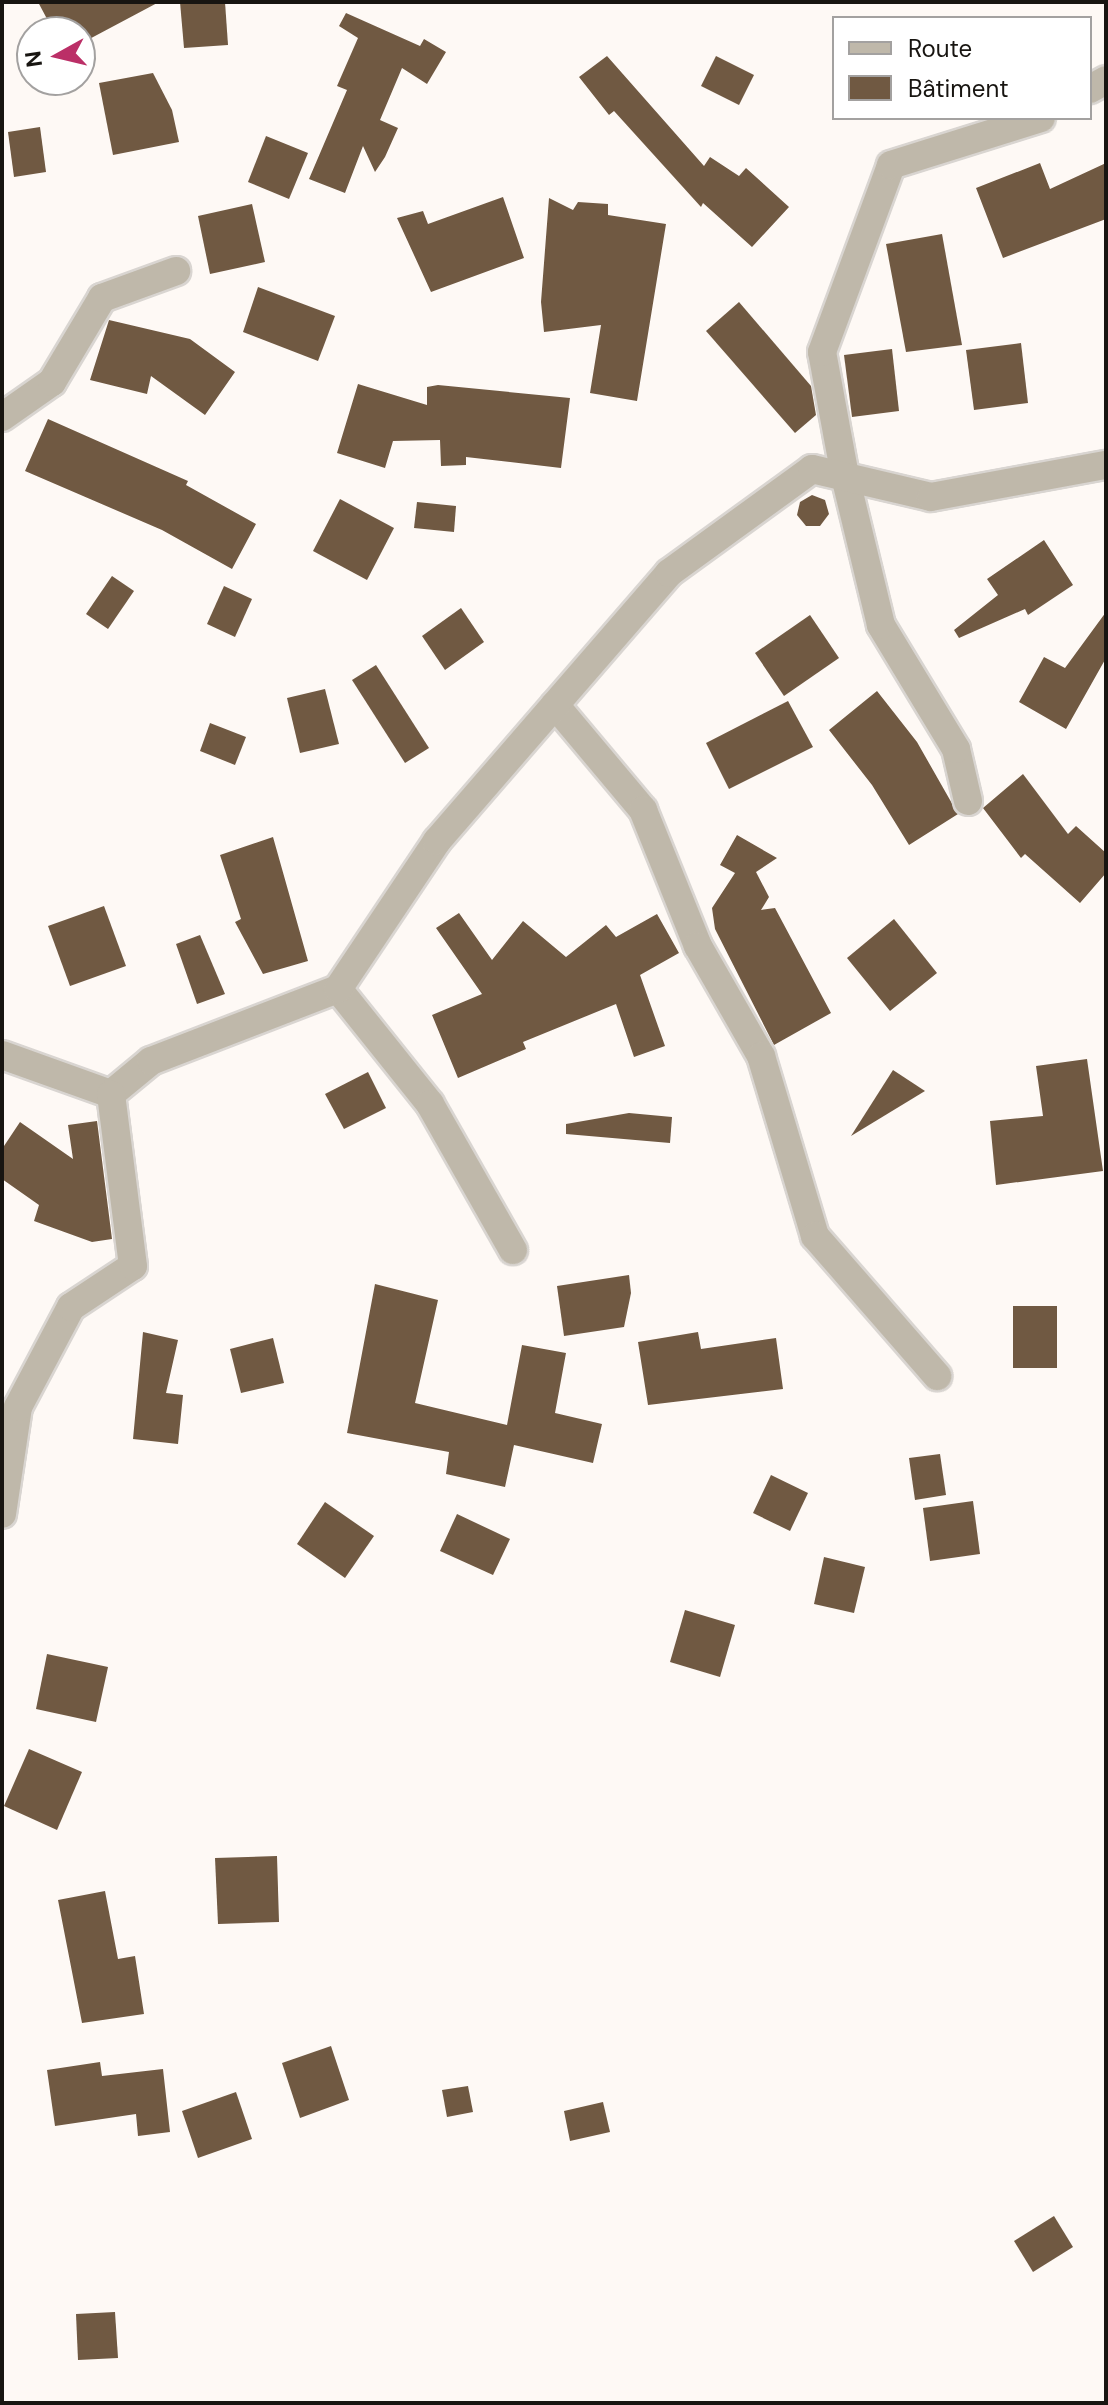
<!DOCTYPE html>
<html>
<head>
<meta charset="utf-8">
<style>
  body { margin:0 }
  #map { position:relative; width:1108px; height:2405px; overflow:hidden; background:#fef9f5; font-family:"DM Sans",sans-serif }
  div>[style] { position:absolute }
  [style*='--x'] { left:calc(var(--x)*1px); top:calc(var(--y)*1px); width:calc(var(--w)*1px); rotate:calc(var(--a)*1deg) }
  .building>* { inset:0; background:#705942 }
  .roads { filter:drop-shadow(2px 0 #d9d5d1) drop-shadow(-2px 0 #d9d5d1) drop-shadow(0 2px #d9d5d1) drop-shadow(0 -2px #d9d5d1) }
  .minor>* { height:28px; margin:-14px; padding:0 14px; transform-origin:14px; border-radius:14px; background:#bfb8aa }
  span { translate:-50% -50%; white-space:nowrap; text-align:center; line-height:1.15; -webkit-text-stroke:8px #fff; paint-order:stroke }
  .frame { position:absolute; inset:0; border:4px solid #181511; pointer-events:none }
  .legend { position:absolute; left:832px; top:16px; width:260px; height:104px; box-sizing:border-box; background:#fff; border:2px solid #a3a1a0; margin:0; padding:10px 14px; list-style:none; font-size:24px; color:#181511 }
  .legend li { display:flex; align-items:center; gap:16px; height:40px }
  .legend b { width:40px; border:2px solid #a3a1a0 }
  .north { position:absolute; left:16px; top:16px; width:80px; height:80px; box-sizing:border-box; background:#fff; border:2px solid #a3a1a0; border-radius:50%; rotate:262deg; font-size:22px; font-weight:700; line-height:32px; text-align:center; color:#181511 }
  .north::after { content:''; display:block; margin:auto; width:28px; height:36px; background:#bb2f67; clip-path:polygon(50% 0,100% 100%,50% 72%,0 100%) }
</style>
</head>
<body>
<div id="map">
  <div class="building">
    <i style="clip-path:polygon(38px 2px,159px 2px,80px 44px,80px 32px,54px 32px)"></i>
    <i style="clip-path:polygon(180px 2px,225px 2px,228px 45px,184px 48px)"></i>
    <i style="clip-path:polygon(346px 13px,420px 46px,424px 39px,446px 52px,427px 84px,402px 68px,380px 120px,398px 128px,385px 157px,375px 172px,363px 146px,345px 193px,309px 179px,347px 90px,337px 86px,358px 38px,339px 26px)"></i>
    <i style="clip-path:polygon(607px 56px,704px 166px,710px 157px,739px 176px,746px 168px,789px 207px,752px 247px,703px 203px,701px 207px,614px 111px,609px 115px,579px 77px)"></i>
    <i style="clip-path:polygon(716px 56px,754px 75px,739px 105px,701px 86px)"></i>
    <i style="clip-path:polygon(153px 73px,172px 110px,179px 142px,113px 155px,99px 83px)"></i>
    <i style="clip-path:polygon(40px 127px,46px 172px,14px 177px,8px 132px)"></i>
    <i style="clip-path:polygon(266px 136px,308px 153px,289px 199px,248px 182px)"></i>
    <i style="clip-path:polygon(1040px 163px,1050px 189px,1106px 163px,1106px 219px,1003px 258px,976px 188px)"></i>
    <i style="clip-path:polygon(503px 197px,524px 258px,431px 292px,397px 218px,423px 211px,428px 224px)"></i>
    <i style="clip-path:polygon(549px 198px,573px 210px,578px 202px,608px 204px,608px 215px,666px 224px,637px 401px,590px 393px,601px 325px,544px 332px,541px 302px)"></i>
    <i style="clip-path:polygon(252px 204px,265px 262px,210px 274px,198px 216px)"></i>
    <i style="clip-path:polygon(942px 234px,962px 345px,906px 352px,886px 244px)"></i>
    <i style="clip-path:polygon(258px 287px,335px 316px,318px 361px,243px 332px)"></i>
    <i style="clip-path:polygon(739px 302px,811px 386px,816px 415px,795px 433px,706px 331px)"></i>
    <i style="clip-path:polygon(109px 320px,190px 339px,235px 372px,205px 415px,151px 376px,147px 394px,90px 380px)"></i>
    <i style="clip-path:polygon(1021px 343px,1028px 403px,974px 410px,966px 350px)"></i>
    <i style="clip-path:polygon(892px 349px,899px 411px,852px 417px,844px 355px)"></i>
    <i style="clip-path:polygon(358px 384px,427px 405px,427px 387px,438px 385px,570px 398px,561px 468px,466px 457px,466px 465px,441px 466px,440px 440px,393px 441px,385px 468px,337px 453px)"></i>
    <i style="clip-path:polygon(48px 419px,188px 481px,186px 485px,256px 524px,232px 569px,162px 530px,25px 471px)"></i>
    <i style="clip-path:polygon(812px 495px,825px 500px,829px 514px,820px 526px,806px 526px,797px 515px,800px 502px)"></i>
    <i style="clip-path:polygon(340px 499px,394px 528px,367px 580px,313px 551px)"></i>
    <i style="clip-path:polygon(417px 502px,456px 506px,454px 532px,414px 528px)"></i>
    <i style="clip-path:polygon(1044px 540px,1073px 585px,1028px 615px,1025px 609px,959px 638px,954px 630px,998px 595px,987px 579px)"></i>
    <i style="clip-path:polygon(112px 576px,134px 591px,108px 629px,86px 614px)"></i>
    <i style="clip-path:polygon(224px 586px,252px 599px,235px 637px,207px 624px)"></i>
    <i style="clip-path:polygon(461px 608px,484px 642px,445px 670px,422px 636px)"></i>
    <i style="clip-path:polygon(1106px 612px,1106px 658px,1066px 729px,1019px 702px,1044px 657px,1065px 668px)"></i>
    <i style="clip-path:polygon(810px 615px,839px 658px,784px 696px,755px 653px)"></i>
    <i style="clip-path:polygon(376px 665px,429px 748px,405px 763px,352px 680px)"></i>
    <i style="clip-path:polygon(325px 689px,339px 744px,300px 753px,287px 698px)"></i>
    <i style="clip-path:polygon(877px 691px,917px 742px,958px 814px,909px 845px,872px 785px,829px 730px)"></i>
    <i style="clip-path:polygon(788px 701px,813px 747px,729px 789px,706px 743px)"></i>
    <i style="clip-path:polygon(210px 723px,246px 737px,235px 765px,200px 751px)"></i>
    <i style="clip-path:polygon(1023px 774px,1068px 834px,1076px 826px,1106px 853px,1106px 873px,1080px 903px,1025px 854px,1021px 858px,983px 808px)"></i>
    <i style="clip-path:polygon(737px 835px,777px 858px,756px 872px,769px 897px,761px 910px,775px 908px,831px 1013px,774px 1045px,715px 929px,712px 908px,735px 873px,720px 865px)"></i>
    <i style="clip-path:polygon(273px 837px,308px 961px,263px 974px,235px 922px,241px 919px,220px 855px)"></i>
    <i style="clip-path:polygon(104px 906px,126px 966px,70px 986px,48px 926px)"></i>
    <i style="clip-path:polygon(459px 913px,492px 960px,523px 921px,566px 957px,606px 925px,616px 937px,657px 914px,679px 953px,640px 975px,665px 1046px,634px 1057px,616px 1004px,523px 1042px,526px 1049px,458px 1078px,432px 1015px,482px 994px,436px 928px)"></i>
    <i style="clip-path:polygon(894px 919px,937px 973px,890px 1011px,847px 958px)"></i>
    <i style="clip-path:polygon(200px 935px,225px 994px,197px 1004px,176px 944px)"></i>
    <i style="clip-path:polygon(1087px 1059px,1103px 1171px,996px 1185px,990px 1121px,1043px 1116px,1036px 1066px)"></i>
    <i style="clip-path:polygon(893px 1070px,925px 1091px,851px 1136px)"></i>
    <i style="clip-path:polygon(368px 1072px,386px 1108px,344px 1129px,325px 1094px)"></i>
    <i style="clip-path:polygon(629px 1113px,672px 1117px,670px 1143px,566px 1134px,566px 1124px)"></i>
    <i style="clip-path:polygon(97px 1121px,112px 1239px,92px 1242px,34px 1221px,39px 1205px,2px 1179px,2px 1149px,20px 1122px,73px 1159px,68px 1125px)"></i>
    <i style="clip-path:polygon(629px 1275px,631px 1293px,624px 1327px,564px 1336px,557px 1286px)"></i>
    <i style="clip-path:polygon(375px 1284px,438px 1300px,415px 1403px,507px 1425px,522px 1345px,566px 1353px,555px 1413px,602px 1424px,593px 1463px,514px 1445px,505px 1487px,446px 1474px,449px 1452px,347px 1433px)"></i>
    <i style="clip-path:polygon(1013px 1306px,1057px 1306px,1057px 1368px,1013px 1368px)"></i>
    <i style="clip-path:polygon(143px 1332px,178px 1340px,166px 1393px,183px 1395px,178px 1444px,133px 1439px)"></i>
    <i style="clip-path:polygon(698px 1332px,701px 1349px,776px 1338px,783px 1389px,648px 1405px,638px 1342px)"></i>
    <i style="clip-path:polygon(273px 1338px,284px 1383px,241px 1393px,230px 1349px)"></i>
    <i style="clip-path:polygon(940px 1454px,946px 1495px,915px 1500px,909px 1458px)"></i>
    <i style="clip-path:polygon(771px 1475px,808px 1493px,790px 1531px,753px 1513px)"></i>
    <i style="clip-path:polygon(973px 1501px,980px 1554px,930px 1561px,923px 1508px)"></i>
    <i style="clip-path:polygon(325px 1502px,374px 1536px,345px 1578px,297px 1544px)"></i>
    <i style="clip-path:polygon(457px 1514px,510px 1539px,493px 1575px,440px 1551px)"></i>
    <i style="clip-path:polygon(824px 1557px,865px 1567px,854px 1613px,814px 1604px)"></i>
    <i style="clip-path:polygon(685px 1610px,735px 1625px,720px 1677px,670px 1662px)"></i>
    <i style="clip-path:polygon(47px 1654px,108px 1667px,96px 1722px,36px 1709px)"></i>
    <i style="clip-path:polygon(29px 1749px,82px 1772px,57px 1830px,4px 1806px)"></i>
    <i style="clip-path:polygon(277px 1856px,279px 1922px,218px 1924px,215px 1858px)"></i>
    <i style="clip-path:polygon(105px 1891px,118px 1959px,135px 1956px,144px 2014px,82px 2023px,58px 1900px)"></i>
    <i style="clip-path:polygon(331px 2046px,349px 2100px,300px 2118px,282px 2063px)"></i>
    <i style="clip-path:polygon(100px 2062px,102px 2076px,163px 2069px,170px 2132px,138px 2136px,136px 2114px,55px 2126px,47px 2070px)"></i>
    <i style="clip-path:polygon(468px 2086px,473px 2112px,447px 2117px,442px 2090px)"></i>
    <i style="clip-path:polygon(236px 2092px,252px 2139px,198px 2158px,182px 2111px)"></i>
    <i style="clip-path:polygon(603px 2102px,610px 2132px,570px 2141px,564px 2111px)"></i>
    <i style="clip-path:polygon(1054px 2216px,1073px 2247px,1033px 2272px,1014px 2241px)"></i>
    <i style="clip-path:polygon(115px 2312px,118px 2358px,78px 2360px,76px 2314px)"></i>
  </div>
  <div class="roads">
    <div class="minor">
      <i style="--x:1090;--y:89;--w:18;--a:-29"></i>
      <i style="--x:2;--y:417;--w:61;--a:-35"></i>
      <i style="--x:52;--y:382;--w:98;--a:-59.2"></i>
      <i style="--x:102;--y:298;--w:79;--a:-20"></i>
      <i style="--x:555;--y:705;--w:137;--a:50"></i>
      <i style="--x:643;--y:810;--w:147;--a:68"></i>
      <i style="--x:698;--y:946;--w:127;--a:60.2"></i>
      <i style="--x:761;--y:1056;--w:188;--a:73.3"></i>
      <i style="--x:815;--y:1236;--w:186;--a:48.9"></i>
      <i style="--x:968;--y:801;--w:53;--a:-103"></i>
      <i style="--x:956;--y:749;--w:145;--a:-121.2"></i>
      <i style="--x:881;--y:625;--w:153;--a:-103.6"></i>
      <i style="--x:845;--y:476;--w:126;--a:-100.5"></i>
      <i style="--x:822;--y:352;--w:199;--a:-69.7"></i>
      <i style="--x:891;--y:165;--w:157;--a:-17.4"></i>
      <i style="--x:338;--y:989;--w:147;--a:51.3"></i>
      <i style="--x:430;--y:1104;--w:168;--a:60.4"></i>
      <i style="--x:2;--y:1055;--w:116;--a:19.7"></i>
      <i style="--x:111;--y:1094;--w:52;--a:-39.5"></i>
      <i style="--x:151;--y:1061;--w:200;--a:-21.1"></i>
      <i style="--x:338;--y:989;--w:178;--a:-56.2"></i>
      <i style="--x:437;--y:841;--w:354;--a:-49.1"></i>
      <i style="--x:669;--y:573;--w:177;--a:-36"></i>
      <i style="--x:812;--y:469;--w:122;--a:13.2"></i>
      <i style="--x:931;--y:497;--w:178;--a:-10.4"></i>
      <i style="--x:2;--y:1514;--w:108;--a:-81.5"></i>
      <i style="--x:18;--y:1407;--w:113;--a:-62.1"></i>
      <i style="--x:71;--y:1307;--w:74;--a:-33.5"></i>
      <i style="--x:133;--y:1266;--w:173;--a:-97.3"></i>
    </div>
  </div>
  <div class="frame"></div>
  <ul class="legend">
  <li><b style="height:10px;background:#bfb8aa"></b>Route</li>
  <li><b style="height:22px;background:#705942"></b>Bâtiment</li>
  </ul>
  <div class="north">N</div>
</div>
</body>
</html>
